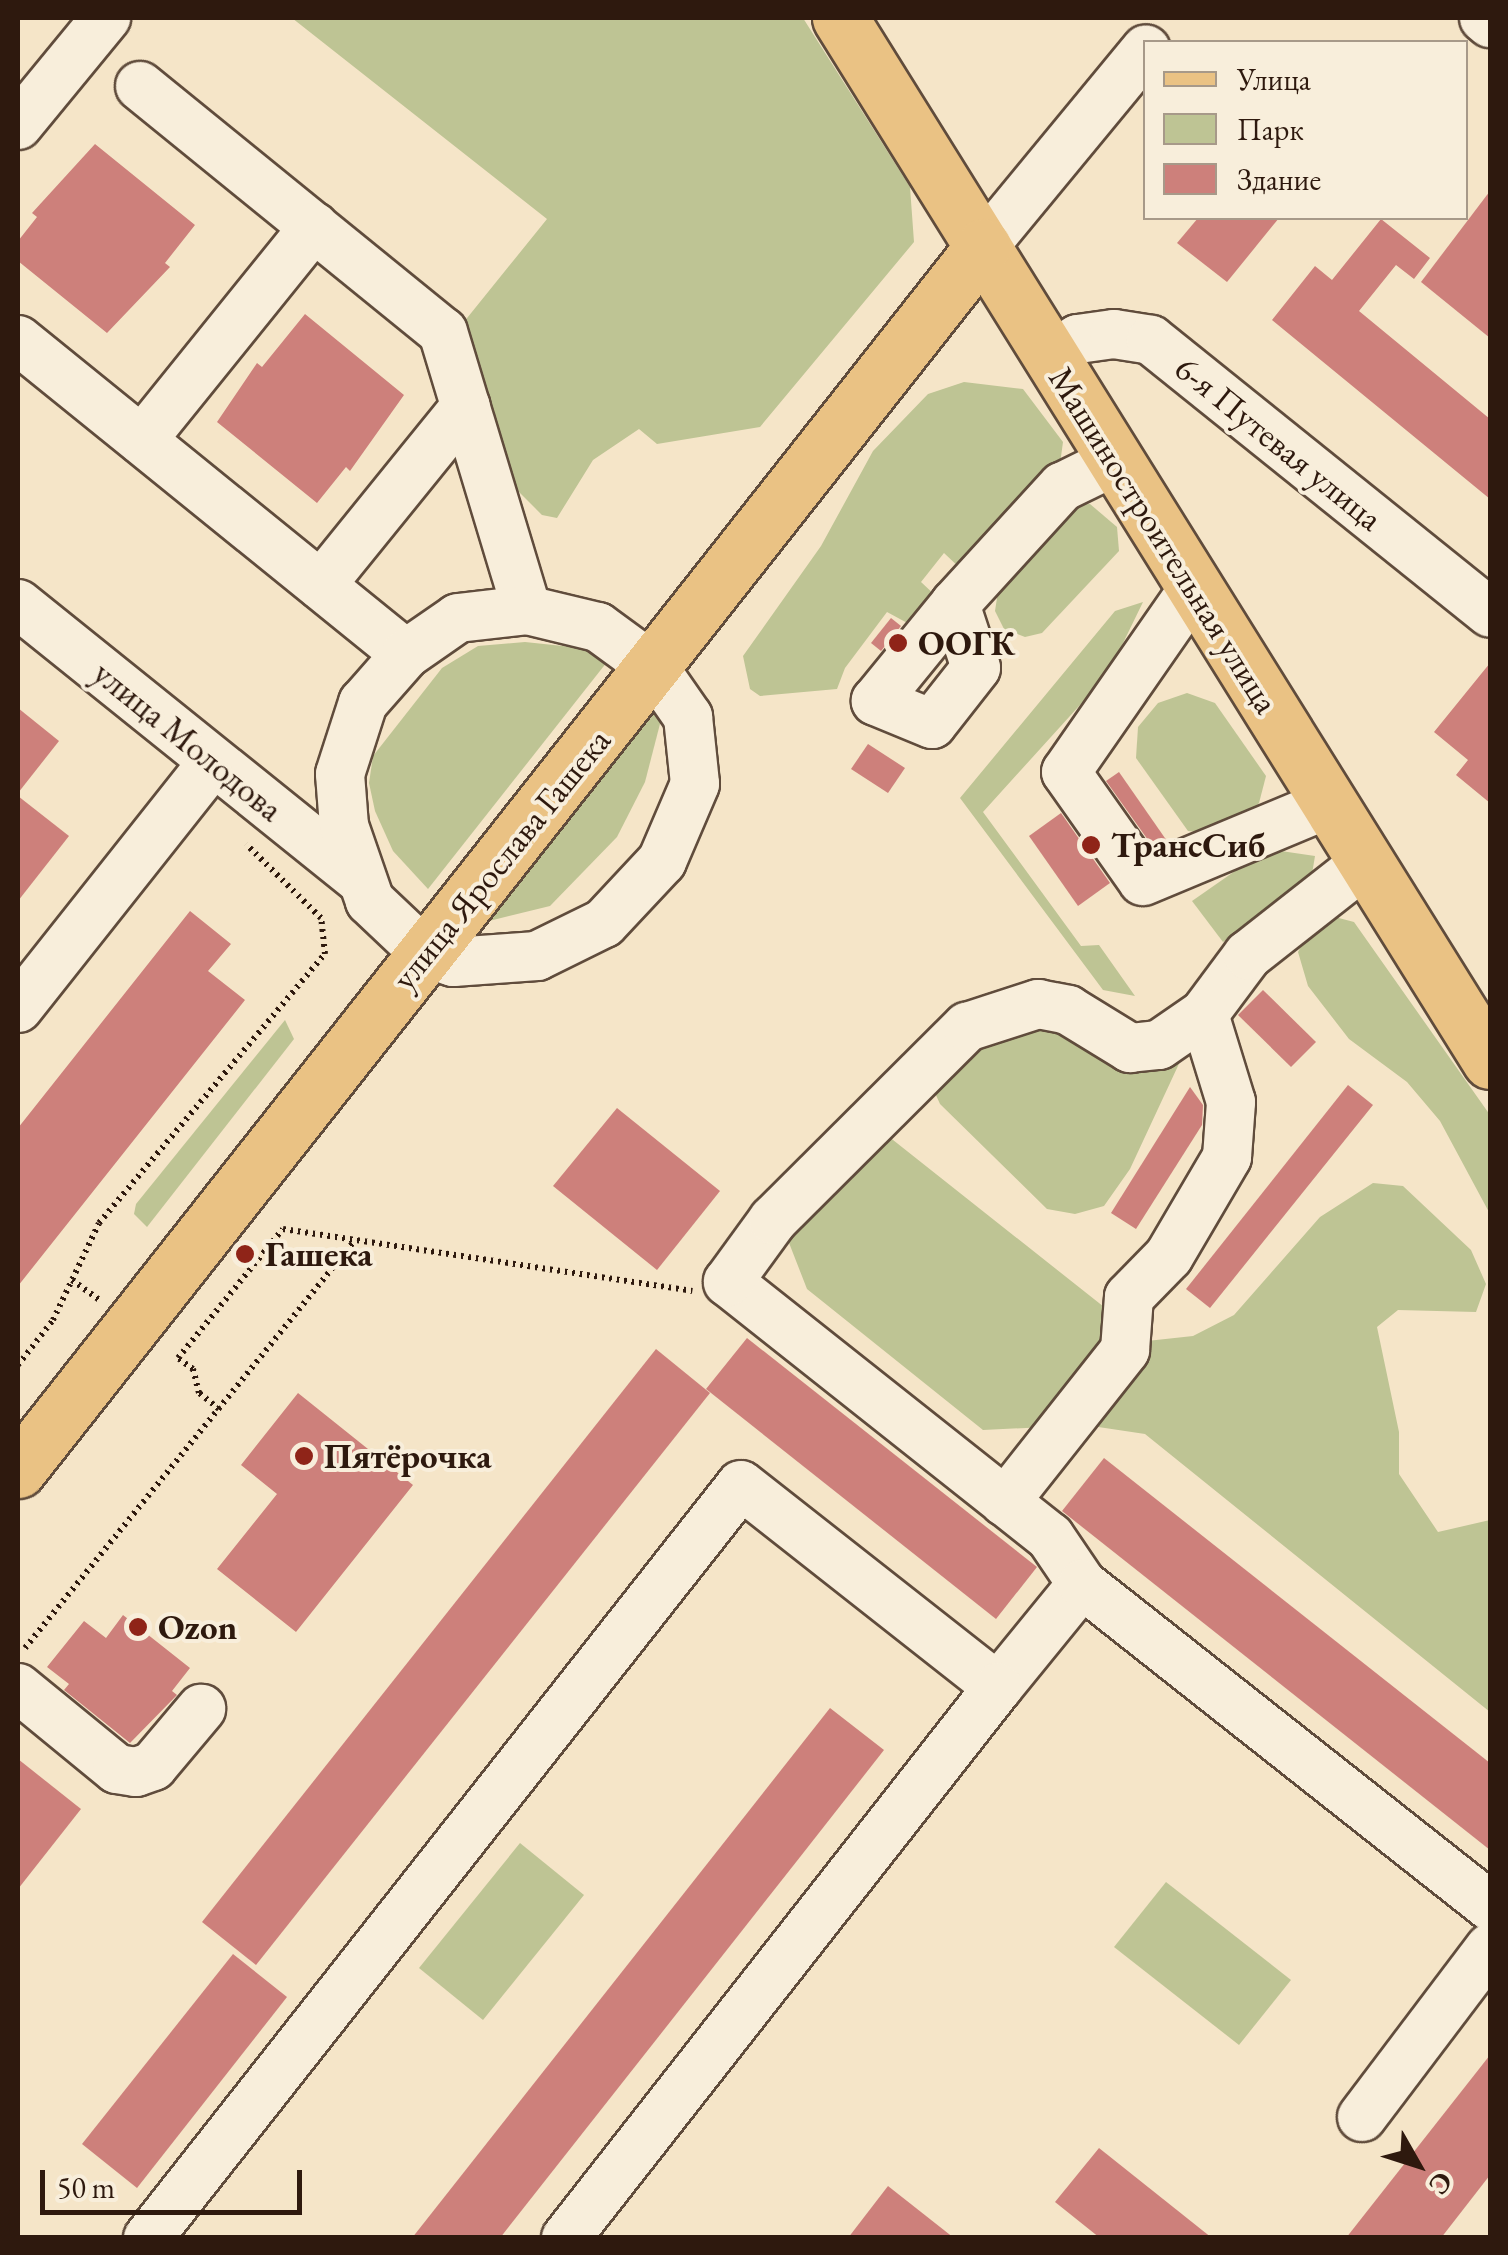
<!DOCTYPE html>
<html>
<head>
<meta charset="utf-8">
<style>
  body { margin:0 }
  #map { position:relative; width:1508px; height:2255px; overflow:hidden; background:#f5e5c8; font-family:"EB Garamond",serif }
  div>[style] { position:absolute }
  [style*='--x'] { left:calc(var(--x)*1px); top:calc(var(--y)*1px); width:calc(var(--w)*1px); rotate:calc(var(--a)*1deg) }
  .green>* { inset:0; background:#bec494 }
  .building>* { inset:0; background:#cd807b }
  .path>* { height:6px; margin-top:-3px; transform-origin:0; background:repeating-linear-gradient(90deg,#2e190e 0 2.5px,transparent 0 7.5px) }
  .roads { filter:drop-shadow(2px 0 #604c3c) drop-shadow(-2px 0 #604c3c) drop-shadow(0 2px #604c3c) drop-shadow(0 -2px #604c3c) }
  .minor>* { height:48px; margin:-24px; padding:0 24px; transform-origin:24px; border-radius:24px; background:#f8eedb }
  .major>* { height:55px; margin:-27.5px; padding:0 27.5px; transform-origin:27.5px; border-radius:27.5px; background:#eac284 }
  .dots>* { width:28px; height:28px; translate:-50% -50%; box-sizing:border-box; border:5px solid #f8eedb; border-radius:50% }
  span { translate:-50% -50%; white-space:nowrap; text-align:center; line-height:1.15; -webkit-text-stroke:8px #f8eedb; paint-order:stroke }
  .street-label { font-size:35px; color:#2e190e }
  .poi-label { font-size:35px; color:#2e190e; font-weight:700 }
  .left { translate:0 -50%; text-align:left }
  .frame { position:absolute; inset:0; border:20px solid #2e190e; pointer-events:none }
  .legend { position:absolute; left:1143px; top:40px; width:325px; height:180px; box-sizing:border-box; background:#f8eedb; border:2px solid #a79989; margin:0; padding:12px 18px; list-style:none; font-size:30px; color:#2e190e }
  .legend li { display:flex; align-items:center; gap:20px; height:50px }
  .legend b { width:50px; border:2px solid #a79989 }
  .north { position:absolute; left:1368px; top:2115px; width:100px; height:100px; -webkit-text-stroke:8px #f8eedb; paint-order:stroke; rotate:129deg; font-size:28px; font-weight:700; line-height:40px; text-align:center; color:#2e190e }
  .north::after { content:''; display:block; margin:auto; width:35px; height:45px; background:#2e190e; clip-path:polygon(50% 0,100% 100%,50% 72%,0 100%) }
  .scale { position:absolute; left:40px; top:2170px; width:262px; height:45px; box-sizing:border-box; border:5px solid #2e190e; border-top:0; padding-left:12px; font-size:30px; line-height:35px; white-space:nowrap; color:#2e190e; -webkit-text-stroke:8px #f8eedb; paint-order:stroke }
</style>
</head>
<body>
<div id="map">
  <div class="green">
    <i style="clip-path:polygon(292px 18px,803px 18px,910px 187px,914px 242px,760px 427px,657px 444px,639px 429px,593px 460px,557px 518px,542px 515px,498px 471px,455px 333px,547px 219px)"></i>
    <i style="clip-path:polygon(964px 382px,1023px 389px,1063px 442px,1060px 464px,962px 570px,944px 553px,921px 582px,937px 597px,911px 625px,887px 612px,845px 668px,837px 689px,760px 696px,750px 689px,743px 656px,821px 546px,873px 451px,928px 394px)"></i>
    <i style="clip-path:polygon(1090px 504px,1117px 527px,1119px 551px,1042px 633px,1025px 637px,1004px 629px,995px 611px,999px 585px,1075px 505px)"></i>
    <i style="clip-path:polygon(1143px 602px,1108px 674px,983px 812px,1081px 946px,1099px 945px,1135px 996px,1103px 990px,960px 798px,1115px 611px)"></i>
    <i style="clip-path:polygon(525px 642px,591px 649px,607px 662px,428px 889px,393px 851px,375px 811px,369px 783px,373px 756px,442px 668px,478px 646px)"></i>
    <i style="clip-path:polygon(1187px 693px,1215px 703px,1266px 776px,1259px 803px,1242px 824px,1214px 834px,1188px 831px,1136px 758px,1138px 727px,1158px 703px)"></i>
    <i style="clip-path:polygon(655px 708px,661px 720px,645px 782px,617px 837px,550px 906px,485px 922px)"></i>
    <i style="clip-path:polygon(1281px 851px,1315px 856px,1312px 874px,1223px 942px,1192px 901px,1258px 855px)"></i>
    <i style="clip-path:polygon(1335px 917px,1354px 922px,1490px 1115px,1490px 1214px,1440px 1121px,1407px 1082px,1349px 1039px,1308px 986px,1298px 952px,1313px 923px)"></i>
    <i style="clip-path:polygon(285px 1020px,294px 1039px,147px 1227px,134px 1214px,136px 1204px)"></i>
    <i style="clip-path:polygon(1007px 1023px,1073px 1031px,1108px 1063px,1139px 1067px,1184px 1053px,1130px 1169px,1104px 1206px,1075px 1214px,1047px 1209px,940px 1104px,930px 1082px)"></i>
    <i style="clip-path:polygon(888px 1136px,1147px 1341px,1193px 1336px,1234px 1315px,1320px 1217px,1373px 1183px,1403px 1186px,1471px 1250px,1486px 1284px,1476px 1312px,1398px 1310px,1377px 1327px,1399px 1432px,1399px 1474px,1438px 1532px,1490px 1520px,1490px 1712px,1145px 1434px,1085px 1425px,983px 1430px,807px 1289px,784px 1230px)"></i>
    <i style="clip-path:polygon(520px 1843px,584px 1895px,483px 2020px,419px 1968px)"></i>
    <i style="clip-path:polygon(1166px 1882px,1291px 1980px,1239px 2045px,1114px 1947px)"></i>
  </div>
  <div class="building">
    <i style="clip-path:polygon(95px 144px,195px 225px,165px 263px,170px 267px,107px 333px,18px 261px,18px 241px,37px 217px,32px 213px)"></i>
    <i style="clip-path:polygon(1490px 191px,1490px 338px,1421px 282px)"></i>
    <i style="clip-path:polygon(1198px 218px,1279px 218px,1227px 282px,1177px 243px)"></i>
    <i style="clip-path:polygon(1381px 219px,1430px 258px,1414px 279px,1396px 265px,1359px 311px,1490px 419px,1490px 499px,1272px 320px,1315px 266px,1332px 280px)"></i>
    <i style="clip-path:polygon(305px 314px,404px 395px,350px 471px,346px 467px,317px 503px,217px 422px,257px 363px,262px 367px)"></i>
    <i style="clip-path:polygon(891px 618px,901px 626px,881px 651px,871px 643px)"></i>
    <i style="clip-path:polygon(1490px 663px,1490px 803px,1456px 775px,1468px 760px,1434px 732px)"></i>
    <i style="clip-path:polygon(18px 708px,59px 741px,18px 793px)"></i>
    <i style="clip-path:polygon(868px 744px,905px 768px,888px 793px,851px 769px)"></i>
    <i style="clip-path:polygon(1119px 772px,1167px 841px,1153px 847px,1106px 781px)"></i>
    <i style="clip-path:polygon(18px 796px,69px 836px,18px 901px)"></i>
    <i style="clip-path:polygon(1061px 813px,1110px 883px,1078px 906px,1029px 836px)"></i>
    <i style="clip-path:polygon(190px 911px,231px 944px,208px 971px,245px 1000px,18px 1286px,18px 1128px)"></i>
    <i style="clip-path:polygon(1263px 990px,1316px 1042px,1291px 1067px,1238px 1015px)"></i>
    <i style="clip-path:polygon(1348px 1085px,1373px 1105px,1210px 1308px,1186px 1289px)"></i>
    <i style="clip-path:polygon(1190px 1087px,1203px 1105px,1202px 1125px,1136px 1229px,1111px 1213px)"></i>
    <i style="clip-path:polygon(617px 1108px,720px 1191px,657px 1270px,553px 1186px)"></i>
    <i style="clip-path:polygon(747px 1338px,1037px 1567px,996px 1619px,706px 1389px)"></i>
    <i style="clip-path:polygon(656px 1349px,710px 1393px,256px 1965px,202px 1922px)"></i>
    <i style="clip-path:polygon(298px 1393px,413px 1485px,296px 1632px,217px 1569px,277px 1494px,241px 1465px)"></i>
    <i style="clip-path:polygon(1104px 1458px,1490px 1763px,1490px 1850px,1062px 1511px)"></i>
    <i style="clip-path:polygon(123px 1615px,190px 1668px,172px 1691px,177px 1695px,130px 1743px,64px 1690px,69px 1684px,47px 1667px,84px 1621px,106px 1638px)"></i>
    <i style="clip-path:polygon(830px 1708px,884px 1750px,804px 1852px,500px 2238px,412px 2238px)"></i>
    <i style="clip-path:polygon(18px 1759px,81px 1809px,18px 1889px)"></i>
    <i style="clip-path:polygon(233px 1954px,287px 1997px,137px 2188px,82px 2144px)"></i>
    <i style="clip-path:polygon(1490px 2055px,1490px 2175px,1441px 2238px,1346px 2238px)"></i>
    <i style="clip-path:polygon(1099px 2148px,1212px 2238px,1100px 2238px,1055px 2202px)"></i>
    <i style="clip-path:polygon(888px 2186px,954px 2238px,848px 2238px)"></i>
  </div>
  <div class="path">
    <i style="--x:72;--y:1280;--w:34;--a:36"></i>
    <i style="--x:18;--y:1365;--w:57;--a:-52.1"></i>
    <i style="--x:53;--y:1320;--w:107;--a:-64.6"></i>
    <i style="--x:99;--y:1223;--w:351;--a:-50"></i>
    <i style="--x:325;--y:954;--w:36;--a:-96"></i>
    <i style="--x:321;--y:918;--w:105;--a:-135.4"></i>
    <i style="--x:219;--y:1409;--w:26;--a:-141"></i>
    <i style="--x:199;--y:1393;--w:25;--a:-104"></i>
    <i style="--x:193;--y:1369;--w:19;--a:-144"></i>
    <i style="--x:178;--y:1358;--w:166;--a:-50.9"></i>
    <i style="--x:283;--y:1229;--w:414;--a:8.6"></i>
    <i style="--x:25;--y:1648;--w:525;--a:-51.03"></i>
  </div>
  <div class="roads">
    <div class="minor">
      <i style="--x:1484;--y:18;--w:8;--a:40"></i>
      <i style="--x:140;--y:86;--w:390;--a:39.1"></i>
      <i style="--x:443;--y:332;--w:290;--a:73.2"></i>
      <i style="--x:18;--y:125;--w:139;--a:-50.6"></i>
      <i style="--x:983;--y:247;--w:256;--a:-50.5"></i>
      <i style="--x:18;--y:340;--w:499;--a:39"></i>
      <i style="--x:1051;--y:357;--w:32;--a:-34"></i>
      <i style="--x:1078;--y:339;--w:36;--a:-8"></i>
      <i style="--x:1114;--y:334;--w:37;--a:9"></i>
      <i style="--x:1151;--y:340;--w:435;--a:38.8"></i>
      <i style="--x:142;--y:440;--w:274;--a:-51.1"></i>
      <i style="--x:321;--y:585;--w:230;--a:-51"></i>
      <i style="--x:1194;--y:588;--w:224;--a:124.8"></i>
      <i style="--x:1066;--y:772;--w:133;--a:54.8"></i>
      <i style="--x:1143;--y:881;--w:200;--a:-22.6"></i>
      <i style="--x:18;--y:604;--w:436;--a:38.8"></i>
      <i style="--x:955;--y:604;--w:67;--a:71.8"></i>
      <i style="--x:976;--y:668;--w:71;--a:128.2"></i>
      <i style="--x:932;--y:724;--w:61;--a:-157.7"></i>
      <i style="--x:876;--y:701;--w:125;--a:-50.8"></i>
      <i style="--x:955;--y:604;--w:159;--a:-47.6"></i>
      <i style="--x:1062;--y:487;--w:57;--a:-26.1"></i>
      <i style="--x:527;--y:610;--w:73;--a:13.5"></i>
      <i style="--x:598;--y:627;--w:69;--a:36.2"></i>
      <i style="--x:654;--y:668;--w:60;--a:55.2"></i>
      <i style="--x:688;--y:717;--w:67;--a:84"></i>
      <i style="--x:695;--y:784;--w:84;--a:113.2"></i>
      <i style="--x:662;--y:861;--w:85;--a:133.1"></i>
      <i style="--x:604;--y:923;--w:75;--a:153.8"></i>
      <i style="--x:537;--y:956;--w:84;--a:175.9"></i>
      <i style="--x:453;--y:962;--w:29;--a:-162"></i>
      <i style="--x:425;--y:953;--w:76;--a:-136.6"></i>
      <i style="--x:370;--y:901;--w:79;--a:-109.1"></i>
      <i style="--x:344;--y:826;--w:52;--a:-94.4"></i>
      <i style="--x:340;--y:774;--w:75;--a:-72.1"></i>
      <i style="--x:363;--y:703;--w:65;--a:-48.7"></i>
      <i style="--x:406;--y:654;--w:63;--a:-34.7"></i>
      <i style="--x:458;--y:618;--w:69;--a:-6.6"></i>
      <i style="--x:18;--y:1008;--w:314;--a:-51.6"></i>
      <i style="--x:1005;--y:1502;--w:194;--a:-51.7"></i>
      <i style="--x:1125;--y:1350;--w:53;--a:-85.7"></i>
      <i style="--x:1129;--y:1297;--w:57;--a:-45.7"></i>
      <i style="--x:1169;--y:1256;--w:115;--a:-59.6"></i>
      <i style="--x:1227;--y:1157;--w:55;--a:-85.8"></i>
      <i style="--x:1231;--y:1102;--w:92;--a:-107.1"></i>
      <i style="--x:1204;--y:1014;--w:74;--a:-53.3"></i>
      <i style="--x:1248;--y:955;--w:149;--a:-38.2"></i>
      <i style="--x:1082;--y:1584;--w:57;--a:-124.2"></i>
      <i style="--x:1050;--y:1537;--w:411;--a:-141.6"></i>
      <i style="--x:728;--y:1282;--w:77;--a:-54"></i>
      <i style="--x:773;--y:1220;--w:274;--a:-44.9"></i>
      <i style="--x:967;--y:1027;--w:75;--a:-17.9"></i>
      <i style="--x:1038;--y:1004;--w:31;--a:11"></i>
      <i style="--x:1068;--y:1010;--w:73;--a:31.5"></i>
      <i style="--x:1130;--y:1048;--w:29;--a:-6"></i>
      <i style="--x:1159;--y:1045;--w:55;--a:-34.6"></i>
      <i style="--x:18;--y:1688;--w:128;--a:39.3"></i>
      <i style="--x:117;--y:1769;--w:19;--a:9"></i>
      <i style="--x:136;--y:1772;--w:18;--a:-19"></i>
      <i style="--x:153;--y:1766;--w:75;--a:-49.9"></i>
      <i style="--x:1362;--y:2117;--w:212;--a:-52.9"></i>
      <i style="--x:148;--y:2238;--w:958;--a:-51.78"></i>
      <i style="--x:741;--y:1485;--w:327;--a:38.2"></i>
      <i style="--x:998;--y:1687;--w:133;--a:-50.8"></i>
      <i style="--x:1082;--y:1584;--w:520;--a:38.28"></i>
      <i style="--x:566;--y:2238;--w:700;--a:-51.9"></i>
    </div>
    <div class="major">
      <i style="--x:840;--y:18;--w:1229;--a:58.07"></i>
      <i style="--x:18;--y:1470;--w:1558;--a:-51.73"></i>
    </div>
  </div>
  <div class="dots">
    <i style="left:898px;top:643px;background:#8f2418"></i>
    <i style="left:1091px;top:845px;background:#8f2418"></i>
    <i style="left:245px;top:1254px;background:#8f2418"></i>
    <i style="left:304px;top:1456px;background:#8f2418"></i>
    <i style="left:138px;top:1627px;background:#8f2418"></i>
  </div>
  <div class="street-label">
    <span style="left:1279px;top:443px;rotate:39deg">6-я Путевая улица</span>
    <span style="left:1164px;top:540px;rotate:58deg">Машиностроительная улица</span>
    <span style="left:188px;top:741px;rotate:39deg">улица Молодова</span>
    <span style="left:501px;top:859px;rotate:-51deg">улица Ярослава Гашека</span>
  </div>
  <div class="poi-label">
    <span class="left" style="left:918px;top:643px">ООГК</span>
    <span class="left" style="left:1111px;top:845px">ТрансСиб</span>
    <span class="left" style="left:265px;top:1254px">Гашека</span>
    <span class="left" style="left:324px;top:1456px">Пятёрочка</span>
    <span class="left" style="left:158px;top:1627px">Ozon</span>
  </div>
  <div class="frame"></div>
  <ul class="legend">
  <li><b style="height:12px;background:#eac284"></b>Улица</li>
  <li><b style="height:28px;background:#bec494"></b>Парк</li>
  <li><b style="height:28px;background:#cd807b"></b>Здание</li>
  </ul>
  <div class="north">С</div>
  <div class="scale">50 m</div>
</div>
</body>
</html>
